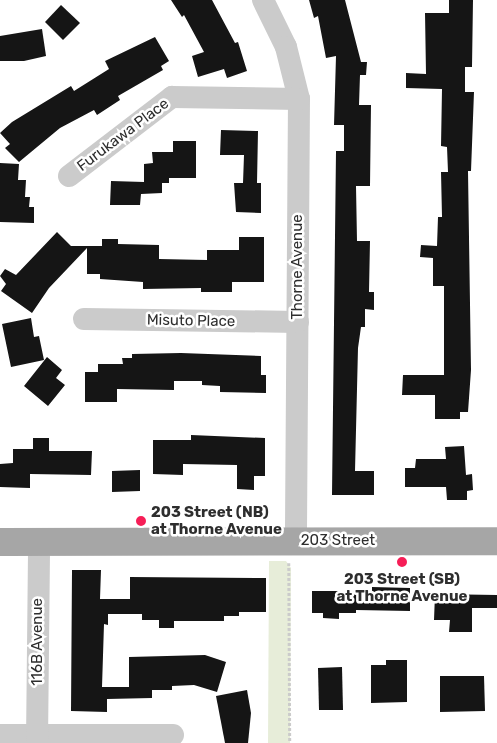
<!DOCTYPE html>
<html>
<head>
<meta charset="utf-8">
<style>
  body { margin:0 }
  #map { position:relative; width:497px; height:743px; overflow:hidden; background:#fff; font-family:Rubik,sans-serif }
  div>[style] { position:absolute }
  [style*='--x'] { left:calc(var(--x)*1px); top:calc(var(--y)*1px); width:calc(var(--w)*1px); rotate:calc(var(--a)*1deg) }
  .green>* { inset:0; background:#e7edd9 }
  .building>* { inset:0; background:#151515 }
  .path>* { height:2.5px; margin-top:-1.25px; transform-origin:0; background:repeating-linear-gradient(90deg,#cbcbcb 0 2.5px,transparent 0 5px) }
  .minor>* { height:22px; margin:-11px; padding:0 11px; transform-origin:11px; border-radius:11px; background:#cbcbcb }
  .major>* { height:28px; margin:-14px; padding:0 14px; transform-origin:14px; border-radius:14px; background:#a6a6a6 }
  .dots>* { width:14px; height:14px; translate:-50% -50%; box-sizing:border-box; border:2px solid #fff; border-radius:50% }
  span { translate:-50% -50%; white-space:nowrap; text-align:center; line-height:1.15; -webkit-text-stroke:5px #fff; paint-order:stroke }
  .street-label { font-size:15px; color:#2e2e2e }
  .poi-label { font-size:15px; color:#2e2e2e; font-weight:700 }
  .left { translate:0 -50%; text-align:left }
</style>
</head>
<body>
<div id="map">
  <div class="green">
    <i style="clip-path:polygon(269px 561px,286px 561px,291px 568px,290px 743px,268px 743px)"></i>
  </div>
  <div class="building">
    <i style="clip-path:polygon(171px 0,212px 0,235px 43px,238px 42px,247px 71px,227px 78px,224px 69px,198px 77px,192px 56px,204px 52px,184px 15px,182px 17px)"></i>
    <i style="clip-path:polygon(309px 0,345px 0,361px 62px,367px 62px,366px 75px,360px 75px,359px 105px,371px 105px,370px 186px,356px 186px,357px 241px,370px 241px,369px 292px,374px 292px,374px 310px,365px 309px,365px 327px,361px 327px,358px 348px,355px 471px,374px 471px,374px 495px,332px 495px,336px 151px,344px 151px,344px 125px,334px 125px,336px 56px,326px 58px,318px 16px,314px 18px)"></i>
    <i style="clip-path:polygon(449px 0,473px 0,472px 67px,465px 67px,465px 92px,474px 92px,471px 171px,468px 171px,471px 370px,468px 412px,460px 412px,460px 419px,435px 419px,435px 395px,402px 395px,403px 375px,444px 375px,444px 286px,433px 286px,433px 258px,420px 257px,421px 245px,437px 246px,438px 217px,442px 217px,441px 172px,448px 172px,447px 147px,441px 146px,442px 89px,406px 88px,406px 73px,426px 74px,425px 13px,449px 13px)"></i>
    <i style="clip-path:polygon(61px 5px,80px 23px,63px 40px,45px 22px)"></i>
    <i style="clip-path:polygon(42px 29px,46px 56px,24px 61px,0 61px,0 36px)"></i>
    <i style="clip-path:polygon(155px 37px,169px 61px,161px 66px,163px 70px,118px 96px,120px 100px,97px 115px,94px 110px,60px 128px,19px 162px,5px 148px,10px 144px,0 133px,12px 122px,71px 86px,74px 91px,109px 69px,105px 61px)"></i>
    <i style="clip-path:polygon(221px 130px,258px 131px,257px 183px,261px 183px,261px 213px,236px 212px,234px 183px,243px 183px,244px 155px,220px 155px)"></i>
    <i style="clip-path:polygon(173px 141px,196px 141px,196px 178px,169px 178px,169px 183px,162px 183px,162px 193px,141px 194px,140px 205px,110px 205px,111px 181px,144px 182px,144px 164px,153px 163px,152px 152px,173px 152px)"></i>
    <i style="clip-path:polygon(0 163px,19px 164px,18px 180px,26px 180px,25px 197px,30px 197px,29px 207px,34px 207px,34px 223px,0 222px)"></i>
    <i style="clip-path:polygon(57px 232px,71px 246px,102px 246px,102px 239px,118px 239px,118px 244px,159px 245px,159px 259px,207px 260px,207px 250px,239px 250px,239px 237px,264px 237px,264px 282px,232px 282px,232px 292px,201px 292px,201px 288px,143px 289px,143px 282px,100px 279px,100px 274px,87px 274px,87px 248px,49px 288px,32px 313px,1px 291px,6px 284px,0 276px,5px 269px,16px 275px)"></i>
    <i style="clip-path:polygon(31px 318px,34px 337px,39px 336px,44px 360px,11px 367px,2px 324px)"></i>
    <i style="clip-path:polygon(181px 353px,261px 356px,261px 375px,266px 375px,266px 393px,220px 392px,220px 386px,202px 385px,202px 381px,174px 381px,174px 390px,117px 389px,117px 402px,85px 402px,85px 372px,98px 372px,98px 364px,123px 364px,122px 358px,132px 358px,132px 354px)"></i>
    <i style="clip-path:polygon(47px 357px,62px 370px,56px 378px,65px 385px,48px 406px,24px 386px)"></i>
    <i style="clip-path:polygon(191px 435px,265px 438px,265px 476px,254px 476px,254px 490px,237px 489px,237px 465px,183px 464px,183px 475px,153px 474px,153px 440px,191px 440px)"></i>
    <i style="clip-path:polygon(33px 438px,49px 438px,49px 451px,92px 451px,91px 475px,30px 474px,30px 488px,0 487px,0 464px,13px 463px,13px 449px,33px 449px)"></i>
    <i style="clip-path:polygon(464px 446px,466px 475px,472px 474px,473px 490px,467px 491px,467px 500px,447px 500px,446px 487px,405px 487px,405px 468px,415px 468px,416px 459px,446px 459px,445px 447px)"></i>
    <i style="clip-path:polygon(140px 470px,140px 491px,112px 492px,112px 471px)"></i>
    <i style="clip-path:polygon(72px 570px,101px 570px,100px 599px,130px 599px,130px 577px,266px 578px,266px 612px,239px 612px,239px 616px,224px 616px,224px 621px,174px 621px,174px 628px,159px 628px,159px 620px,142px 620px,142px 614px,108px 614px,108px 625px,104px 624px,102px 687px,129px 687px,129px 657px,205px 655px,226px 662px,217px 692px,194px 685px,172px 686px,172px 690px,152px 690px,152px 698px,107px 699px,107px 712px,71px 711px)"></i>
    <i style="clip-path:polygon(372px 587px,410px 588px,410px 611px,356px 610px,356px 613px,339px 613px,339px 619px,323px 618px,323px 613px,312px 613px,312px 591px,372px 591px)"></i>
    <i style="clip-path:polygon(435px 594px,497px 595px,497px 608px,472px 608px,472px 632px,449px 632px,450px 620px,434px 620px)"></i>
    <i style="clip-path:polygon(386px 660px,407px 660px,407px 702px,371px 703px,371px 665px,386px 665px)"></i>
    <i style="clip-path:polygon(342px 667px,343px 710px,319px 710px,318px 668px)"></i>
    <i style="clip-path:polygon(440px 676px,484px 676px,485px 711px,440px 712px)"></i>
    <i style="clip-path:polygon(247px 690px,251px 713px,248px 743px,225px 743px,216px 696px)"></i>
  </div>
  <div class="path">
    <i style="--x:289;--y:563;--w:180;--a:89.7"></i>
  </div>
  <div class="minor">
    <i style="--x:263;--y:0;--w:52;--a:63.9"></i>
    <i style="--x:286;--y:47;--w:54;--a:76"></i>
    <i style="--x:299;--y:99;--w:442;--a:90.4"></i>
    <i style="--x:69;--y:176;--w:130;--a:-37.5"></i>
    <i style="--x:172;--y:97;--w:127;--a:0.9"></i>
    <i style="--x:84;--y:319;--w:214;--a:0.8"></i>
    <i style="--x:0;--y:735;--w:173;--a:0"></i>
    <i style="--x:37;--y:743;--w:202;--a:-89.4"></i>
  </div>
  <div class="major">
    <i style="--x:0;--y:542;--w:497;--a:-0.1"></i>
  </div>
  <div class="dots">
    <i style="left:141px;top:521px;background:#f61e57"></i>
    <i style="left:402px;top:562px;background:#f61e57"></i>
  </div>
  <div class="street-label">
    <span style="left:123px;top:135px;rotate:-37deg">Furukawa Place</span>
    <span style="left:298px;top:267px;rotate:-90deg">Thorne Avenue</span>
    <span style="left:191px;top:321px;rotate:1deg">Misuto Place</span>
    <span style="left:338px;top:541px">203 Street</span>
    <span style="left:38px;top:642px;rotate:-90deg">116B Avenue</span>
  </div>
  <div class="poi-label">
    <span class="left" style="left:151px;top:521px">203 Street (NB)<br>at Thorne Avenue</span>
    <span style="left:402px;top:588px">203 Street (SB)<br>at Thorne Avenue</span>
  </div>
</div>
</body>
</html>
